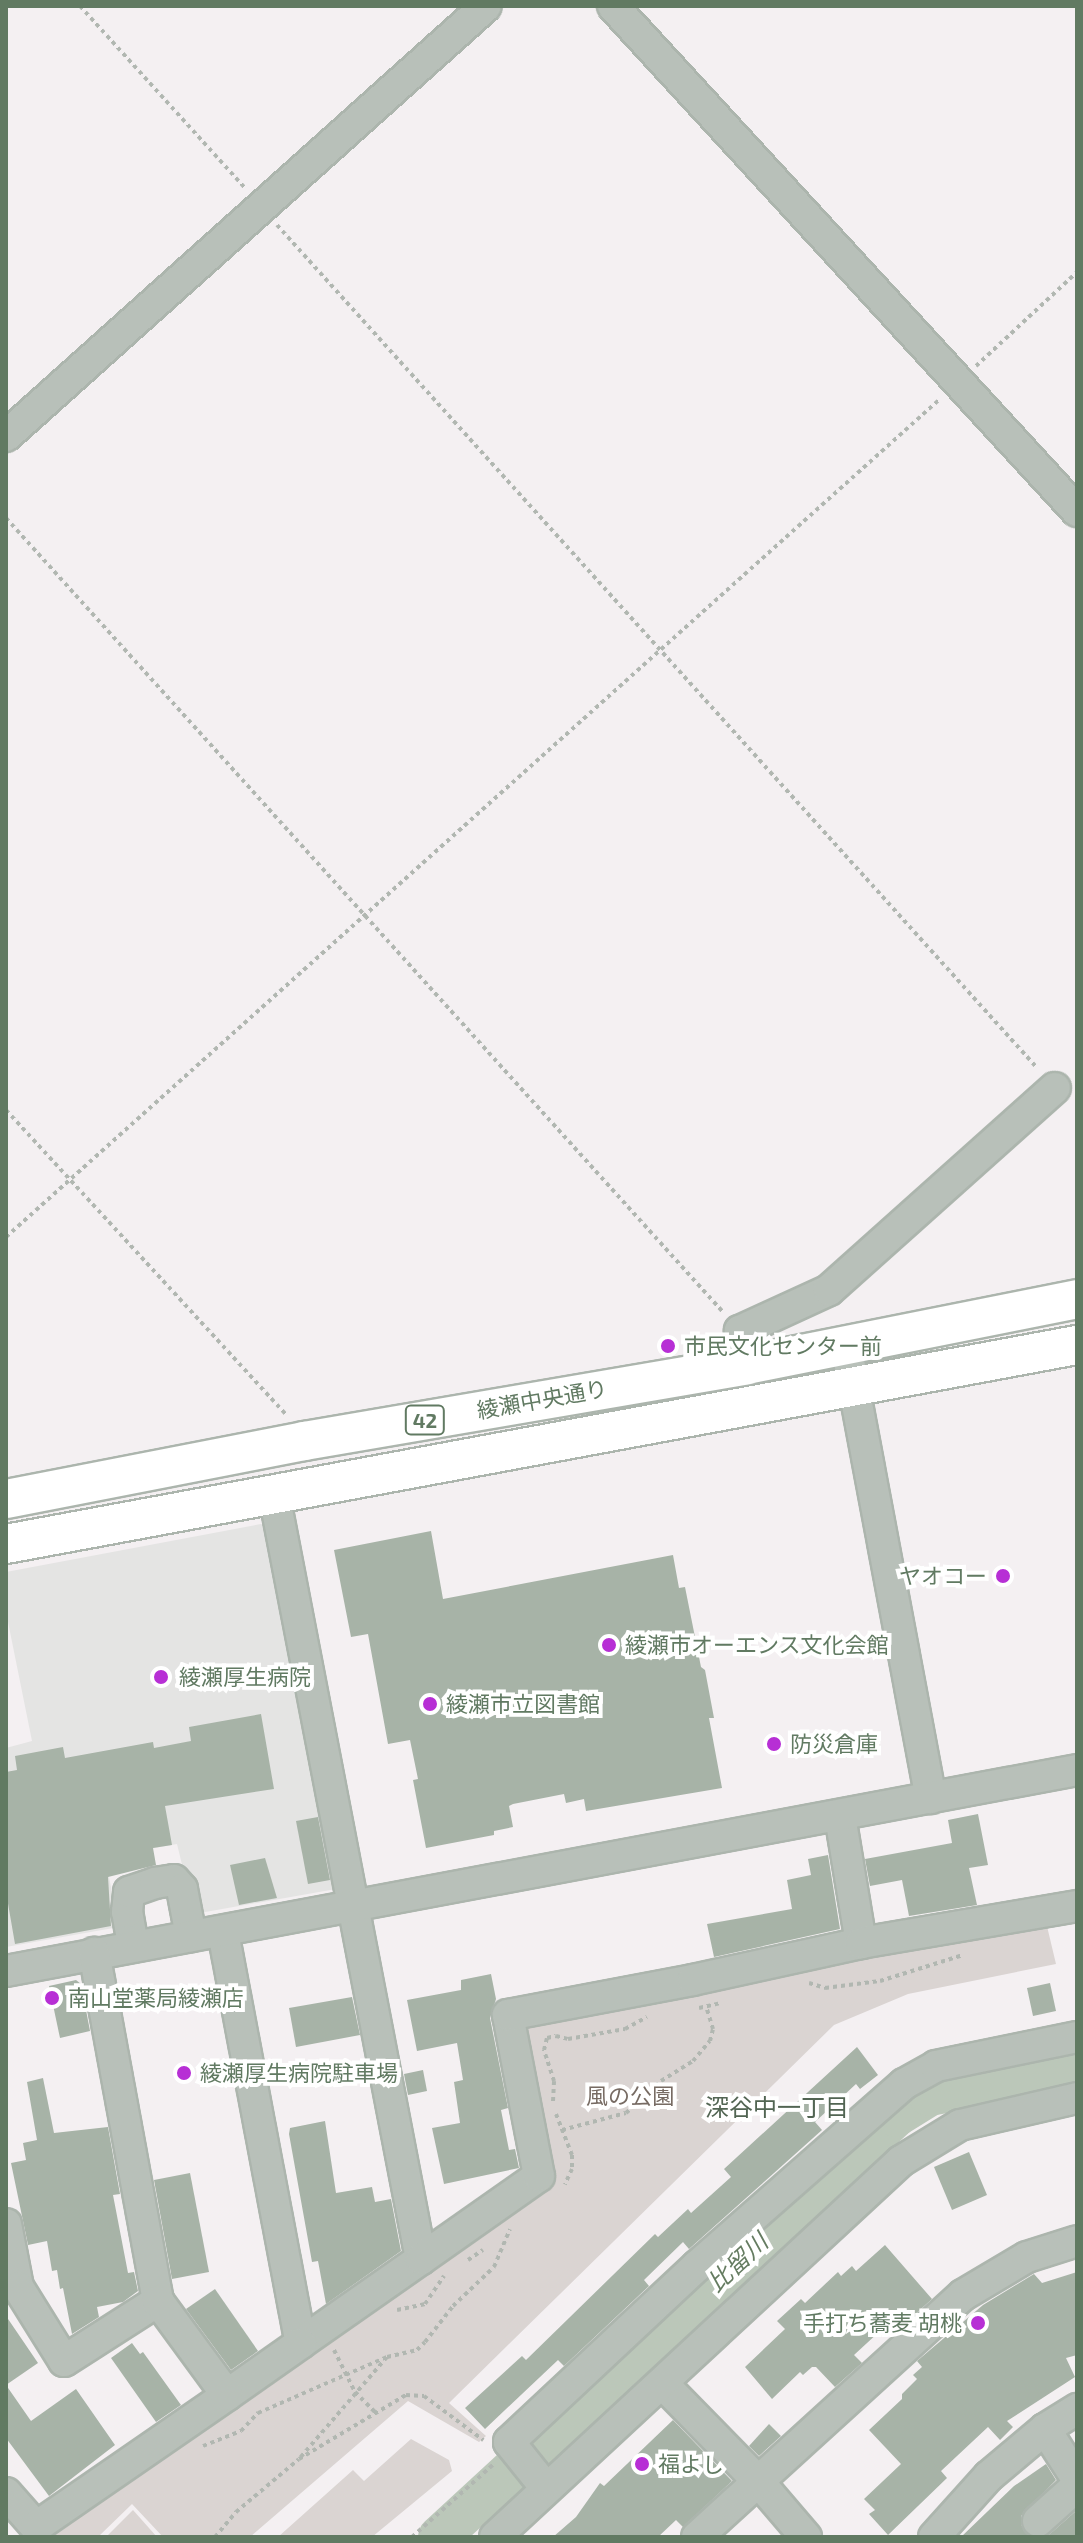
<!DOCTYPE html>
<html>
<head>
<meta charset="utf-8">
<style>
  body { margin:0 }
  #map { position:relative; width:1083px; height:2543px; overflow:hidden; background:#f4f0f2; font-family:"Exo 2","Noto Sans JP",sans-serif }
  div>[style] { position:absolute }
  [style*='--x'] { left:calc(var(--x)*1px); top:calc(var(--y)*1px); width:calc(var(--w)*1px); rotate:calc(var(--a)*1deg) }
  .built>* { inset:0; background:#e4e4e3 }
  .green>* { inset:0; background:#dad4d2 }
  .river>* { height:42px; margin:-21px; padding:0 21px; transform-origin:21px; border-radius:21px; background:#bbc7b9 }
  .building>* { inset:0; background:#a7b3a7 }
  .path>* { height:4px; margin-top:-2px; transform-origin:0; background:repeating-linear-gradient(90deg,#b1b7b1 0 4px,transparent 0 8px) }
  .roads { filter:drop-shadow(2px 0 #acb5ad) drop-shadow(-2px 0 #acb5ad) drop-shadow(0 2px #acb5ad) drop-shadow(0 -2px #acb5ad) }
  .minor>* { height:30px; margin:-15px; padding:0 15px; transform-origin:15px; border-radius:15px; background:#b8c0b9 }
  .major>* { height:38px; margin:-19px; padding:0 19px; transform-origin:19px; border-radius:19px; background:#fff }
  .dots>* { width:22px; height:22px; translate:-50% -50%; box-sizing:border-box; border:4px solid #fff; border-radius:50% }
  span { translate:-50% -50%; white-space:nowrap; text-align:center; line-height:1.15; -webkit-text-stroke:8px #fff; paint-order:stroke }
  .shield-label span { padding:2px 6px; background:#fff; border:2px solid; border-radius:6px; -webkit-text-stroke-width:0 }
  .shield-label { font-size:20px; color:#617a62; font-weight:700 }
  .poi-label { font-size:22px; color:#617a62 }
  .left { translate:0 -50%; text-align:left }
  .right { translate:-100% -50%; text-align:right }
  .street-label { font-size:22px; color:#617a62 }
  .park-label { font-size:22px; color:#776b63 }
  .neighbourhood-label { font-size:24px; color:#526553 }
  .water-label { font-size:24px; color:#657c61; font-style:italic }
  .frame { position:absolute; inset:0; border:8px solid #617a62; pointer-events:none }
</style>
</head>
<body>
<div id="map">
  <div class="built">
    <i style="clip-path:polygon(261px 1524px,275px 1532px,336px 1889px,194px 1914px,177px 1844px,105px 1857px,119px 1927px,6px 1947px,6px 1748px,32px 1741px,6px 1612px,6px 1572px)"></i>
  </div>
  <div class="green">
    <i style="clip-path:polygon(1046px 1922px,1056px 1964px,908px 1994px,834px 2025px,449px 2403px,486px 2436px,479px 2442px,408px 2401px,250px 2537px,163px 2537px,132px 2504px,98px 2537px,38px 2537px,554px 2185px,520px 2031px,527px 2021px)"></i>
    <i style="clip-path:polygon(411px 2439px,449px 2460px,452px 2471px,372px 2537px,278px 2537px,353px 2470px,364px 2481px)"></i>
    <i style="clip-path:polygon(133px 2510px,157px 2537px,106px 2537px)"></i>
  </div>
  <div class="river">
    <i style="--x:439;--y:2537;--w:621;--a:-42.65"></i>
    <i style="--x:896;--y:2116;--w:39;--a:-32"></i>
    <i style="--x:929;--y:2095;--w:151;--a:-10.7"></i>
  </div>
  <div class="building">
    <i style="clip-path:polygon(431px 1531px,443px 1599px,673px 1555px,679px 1588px,685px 1587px,701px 1667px,705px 1670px,714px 1718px,709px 1718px,722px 1788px,586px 1811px,584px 1799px,566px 1803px,564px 1794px,513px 1804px,509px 1806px,513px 1827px,494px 1831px,494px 1835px,426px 1848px,413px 1780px,418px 1779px,410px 1740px,388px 1744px,368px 1634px,351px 1637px,334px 1550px)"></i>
    <i style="clip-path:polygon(261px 1714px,274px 1789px,165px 1806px,172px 1845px,153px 1848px,156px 1865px,108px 1877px,111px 1926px,15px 1944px,6px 1892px,6px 1772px,17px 1770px,15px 1756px,63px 1747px,65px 1758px,153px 1742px,154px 1748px,191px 1741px,189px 1727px)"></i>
    <i style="clip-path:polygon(978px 1814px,988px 1865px,969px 1868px,977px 1905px,909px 1916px,902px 1880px,870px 1886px,865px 1859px,952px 1843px,948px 1820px)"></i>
    <i style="clip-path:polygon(318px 1817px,330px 1880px,308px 1884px,296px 1821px)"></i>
    <i style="clip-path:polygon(828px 1855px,840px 1929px,714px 1957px,707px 1924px,792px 1909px,787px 1880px,811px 1875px,808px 1859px)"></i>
    <i style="clip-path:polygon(265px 1858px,277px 1898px,239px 1905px,230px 1865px)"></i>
    <i style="clip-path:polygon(491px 1974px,496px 1999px,490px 2018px,508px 2108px,501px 2110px,509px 2150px,515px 2149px,519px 2168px,444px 2184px,432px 2128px,460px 2123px,454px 2082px,463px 2080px,457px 2043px,417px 2051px,407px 2000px,461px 1990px,461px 1980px)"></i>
    <i style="clip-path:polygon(76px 1980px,81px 1984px,90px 2031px,60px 2038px,49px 1986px)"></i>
    <i style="clip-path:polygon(1050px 1983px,1056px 2011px,1033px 2016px,1027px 1988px)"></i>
    <i style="clip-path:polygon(352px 1997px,360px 2035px,296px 2047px,289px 2008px)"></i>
    <i style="clip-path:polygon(857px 2047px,878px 2075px,860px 2089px,856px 2084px,815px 2122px,822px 2130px,689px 2249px,683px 2242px,644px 2280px,649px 2286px,564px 2366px,558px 2360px,485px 2429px,465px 2408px,522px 2356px,526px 2360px,655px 2234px,658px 2237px,688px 2209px,691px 2213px,731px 2177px,724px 2169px)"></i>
    <i style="clip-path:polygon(423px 2070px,427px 2091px,408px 2095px,404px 2074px)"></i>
    <i style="clip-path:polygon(43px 2078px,54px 2133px,108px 2127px,120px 2194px,113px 2195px,128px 2273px,134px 2272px,138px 2291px,123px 2302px,97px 2307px,99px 2317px,72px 2334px,63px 2288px,60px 2289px,57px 2270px,52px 2271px,47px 2241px,28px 2245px,11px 2163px,26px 2160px,23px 2143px,37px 2140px,27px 2082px)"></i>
    <i style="clip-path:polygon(325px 2121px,336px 2193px,372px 2187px,375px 2202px,391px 2199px,401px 2251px,326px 2304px,318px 2261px,312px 2262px,289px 2134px,290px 2128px)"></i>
    <i style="clip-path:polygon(969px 2152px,987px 2195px,952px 2210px,934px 2167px)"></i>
    <i style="clip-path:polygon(190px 2173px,209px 2272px,172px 2279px,154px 2180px)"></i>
    <i style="clip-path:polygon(885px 2245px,932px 2299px,912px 2317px,905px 2308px,854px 2355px,862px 2363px,835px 2387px,816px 2367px,812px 2367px,803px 2375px,800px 2372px,772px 2399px,745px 2367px,785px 2329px,777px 2321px,801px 2299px,805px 2303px,838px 2272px,841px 2276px,852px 2266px,856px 2271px)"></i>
    <i style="clip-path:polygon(1077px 2272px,1077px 2355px,1066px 2358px,1075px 2377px,1007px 2421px,1013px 2427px,1000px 2440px,988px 2427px,941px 2471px,947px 2478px,888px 2535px,869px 2514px,875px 2510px,864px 2499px,901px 2464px,869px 2430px,902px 2399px,902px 2394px,917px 2379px,913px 2375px,922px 2367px,917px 2361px,983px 2305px,1034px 2274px,1042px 2283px)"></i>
    <i style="clip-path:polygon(215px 2289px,258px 2351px,231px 2370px,186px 2309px)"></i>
    <i style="clip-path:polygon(6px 2316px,38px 2363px,6px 2385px,31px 2421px,76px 2389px,115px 2445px,49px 2496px,6px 2438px)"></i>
    <i style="clip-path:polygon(132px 2343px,140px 2354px,143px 2352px,181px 2405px,156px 2422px,111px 2358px)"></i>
    <i style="clip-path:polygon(673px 2420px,732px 2481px,683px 2527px,676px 2520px,658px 2537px,553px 2537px,576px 2517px,600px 2483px,604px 2486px)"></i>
    <i style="clip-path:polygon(769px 2424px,781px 2436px,759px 2456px,749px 2446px)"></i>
    <i style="clip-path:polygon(1046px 2464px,1056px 2480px,1021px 2516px,1021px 2525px,1031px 2537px,961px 2537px,1014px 2486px)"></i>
    <i style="clip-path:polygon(1077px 2510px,1077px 2537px,1045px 2537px,1050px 2534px)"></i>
  </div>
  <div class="path">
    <i style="--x:80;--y:6;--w:246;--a:47.8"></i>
    <i style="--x:277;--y:225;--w:1135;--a:47.96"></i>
    <i style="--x:976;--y:366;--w:138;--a:-42.9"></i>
    <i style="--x:6;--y:518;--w:1070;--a:47.92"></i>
    <i style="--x:6;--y:1110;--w:413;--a:47.4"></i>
    <i style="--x:6;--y:1237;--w:1255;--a:-41.9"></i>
    <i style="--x:809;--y:1983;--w:17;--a:17"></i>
    <i style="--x:825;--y:1988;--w:55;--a:-7.3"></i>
    <i style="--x:880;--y:1981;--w:87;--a:-17.4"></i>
    <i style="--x:699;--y:2008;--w:23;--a:-13"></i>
    <i style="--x:553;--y:2101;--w:20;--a:-87"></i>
    <i style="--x:554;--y:2081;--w:33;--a:-108"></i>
    <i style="--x:544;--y:2050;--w:12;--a:-76"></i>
    <i style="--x:547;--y:2038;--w:9;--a:-13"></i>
    <i style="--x:556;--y:2036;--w:12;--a:14"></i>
    <i style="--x:568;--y:2039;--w:58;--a:-10"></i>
    <i style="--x:625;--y:2029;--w:25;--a:-29"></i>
    <i style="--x:556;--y:2114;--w:44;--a:68.7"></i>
    <i style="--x:572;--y:2155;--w:14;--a:90"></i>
    <i style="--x:572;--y:2169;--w:17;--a:115"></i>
    <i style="--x:562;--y:2130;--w:66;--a:-14.9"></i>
    <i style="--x:626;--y:2113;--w:47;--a:-42.4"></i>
    <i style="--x:661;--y:2081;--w:38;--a:-32"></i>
    <i style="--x:693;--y:2061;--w:26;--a:-50"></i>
    <i style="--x:710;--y:2041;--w:12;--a:-76"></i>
    <i style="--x:713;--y:2029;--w:21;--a:-107"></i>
    <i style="--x:468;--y:2260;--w:18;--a:-34"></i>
    <i style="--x:397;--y:2310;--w:29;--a:-12"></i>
    <i style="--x:425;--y:2304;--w:34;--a:-56"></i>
    <i style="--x:334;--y:2350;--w:47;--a:63.4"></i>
    <i style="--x:355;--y:2392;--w:30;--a:45"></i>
    <i style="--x:387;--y:2357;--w:31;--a:-13"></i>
    <i style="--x:417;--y:2350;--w:11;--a:-45"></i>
    <i style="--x:425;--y:2342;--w:46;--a:-52.1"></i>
    <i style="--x:453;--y:2306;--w:57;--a:-43.6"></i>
    <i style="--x:494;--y:2267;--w:41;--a:-67.2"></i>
    <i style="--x:203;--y:2446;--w:41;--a:-21.5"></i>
    <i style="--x:241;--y:2431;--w:25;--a:-47"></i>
    <i style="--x:258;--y:2413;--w:141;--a:-23.5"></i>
    <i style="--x:387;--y:2357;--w:135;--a:130.8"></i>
    <i style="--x:299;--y:2459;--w:125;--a:-30.9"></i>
    <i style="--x:406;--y:2395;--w:18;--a:3"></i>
    <i style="--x:424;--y:2396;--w:74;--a:36.7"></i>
    <i style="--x:215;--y:2537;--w:33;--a:-50"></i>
    <i style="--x:236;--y:2512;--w:82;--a:-40.1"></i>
    <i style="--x:412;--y:2537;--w:110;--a:-41.7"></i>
  </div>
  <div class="roads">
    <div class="minor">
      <i style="--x:613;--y:6;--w:686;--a:47.42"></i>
      <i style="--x:6;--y:436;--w:644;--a:-41.86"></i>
      <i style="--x:846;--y:1345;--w:461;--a:79.4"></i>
      <i style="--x:747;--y:1365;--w:35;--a:-102"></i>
      <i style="--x:740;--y:1331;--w:98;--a:-24.7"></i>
      <i style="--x:829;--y:1290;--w:303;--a:-41.8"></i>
      <i style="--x:840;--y:1816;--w:129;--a:80.6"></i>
      <i style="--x:223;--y:1932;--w:418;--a:79.3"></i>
      <i style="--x:301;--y:2343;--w:146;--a:-35"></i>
      <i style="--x:421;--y:2259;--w:779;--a:-100.88"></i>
      <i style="--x:133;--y:1945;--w:34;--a:-100"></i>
      <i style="--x:127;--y:1912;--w:20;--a:-84"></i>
      <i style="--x:129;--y:1892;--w:28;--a:-19"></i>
      <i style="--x:155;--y:1883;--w:19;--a:-9"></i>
      <i style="--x:174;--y:1880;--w:12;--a:48"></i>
      <i style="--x:182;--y:1889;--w:48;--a:79.2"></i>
      <i style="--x:6;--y:1971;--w:1090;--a:-10.63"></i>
      <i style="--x:6;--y:2224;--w:64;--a:79.2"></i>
      <i style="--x:18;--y:2287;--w:87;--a:58.1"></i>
      <i style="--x:64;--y:2361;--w:112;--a:-32.6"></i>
      <i style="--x:158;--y:2301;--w:354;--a:-100.4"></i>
      <i style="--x:421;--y:2259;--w:144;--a:-35.1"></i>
      <i style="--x:539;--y:2176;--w:164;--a:-100.9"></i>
      <i style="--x:508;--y:2015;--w:188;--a:-10.7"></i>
      <i style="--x:693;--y:1980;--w:172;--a:-12.4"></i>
      <i style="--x:861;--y:1943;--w:219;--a:-9.7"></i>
      <i style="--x:663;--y:2384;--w:136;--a:45.6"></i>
      <i style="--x:758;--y:2481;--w:74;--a:49.4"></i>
      <i style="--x:227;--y:2395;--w:90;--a:-35.1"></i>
      <i style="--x:1045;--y:2429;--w:59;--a:57.4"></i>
      <i style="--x:546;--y:2488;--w:59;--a:-128.8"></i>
      <i style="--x:509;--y:2442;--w:258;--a:-43.1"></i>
      <i style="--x:697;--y:2266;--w:276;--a:-41.3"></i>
      <i style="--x:904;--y:2084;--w:37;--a:-29"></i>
      <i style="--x:936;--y:2066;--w:144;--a:-11.6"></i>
      <i style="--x:6;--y:2493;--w:45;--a:48.6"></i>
      <i style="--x:36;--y:2527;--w:232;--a:-34.6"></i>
      <i style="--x:227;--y:2395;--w:117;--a:-126.3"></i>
      <i style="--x:1038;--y:2521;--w:52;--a:-41.9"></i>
      <i style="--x:495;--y:2537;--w:553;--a:-42.8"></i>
      <i style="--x:901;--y:2161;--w:69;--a:-31.4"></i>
      <i style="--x:960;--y:2125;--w:120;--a:-13"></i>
      <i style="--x:697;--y:2537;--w:360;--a:-42.3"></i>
      <i style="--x:963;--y:2295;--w:74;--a:-30.7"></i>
      <i style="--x:1027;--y:2257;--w:52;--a:-17.7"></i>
      <i style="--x:934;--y:2537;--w:82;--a:-48"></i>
      <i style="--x:989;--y:2476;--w:73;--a:-40"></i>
      <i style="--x:1045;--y:2429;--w:38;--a:-32"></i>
    </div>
    <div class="major">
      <i style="--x:6;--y:1499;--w:304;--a:-11"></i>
      <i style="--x:304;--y:1441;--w:449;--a:-9.7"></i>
      <i style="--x:747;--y:1365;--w:337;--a:-11.3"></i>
      <i style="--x:6;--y:1544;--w:1089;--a:-10.53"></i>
    </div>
  </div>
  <div class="dots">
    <i style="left:668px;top:1346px;background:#b72fd5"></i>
    <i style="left:1003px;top:1576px;background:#b72fd5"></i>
    <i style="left:609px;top:1645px;background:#b72fd5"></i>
    <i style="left:161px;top:1677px;background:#b72fd5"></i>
    <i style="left:430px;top:1704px;background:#b72fd5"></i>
    <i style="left:774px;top:1744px;background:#b72fd5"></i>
    <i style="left:52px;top:1998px;background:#b72fd5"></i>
    <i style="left:184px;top:2073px;background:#b72fd5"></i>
    <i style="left:978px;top:2323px;background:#b72fd5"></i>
    <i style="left:642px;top:2464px;background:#b72fd5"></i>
  </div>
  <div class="shield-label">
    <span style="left:425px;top:1420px">42</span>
  </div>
  <div class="poi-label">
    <span class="left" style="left:684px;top:1346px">市民文化センター前</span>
    <span class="right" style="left:987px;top:1576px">ヤオコー</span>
    <span class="left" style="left:625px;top:1645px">綾瀬市オーエンス文化会館</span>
    <span class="left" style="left:179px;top:1677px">綾瀬厚生病院</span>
    <span class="left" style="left:446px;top:1704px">綾瀬市立図書館</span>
    <span class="left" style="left:790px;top:1744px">防災倉庫</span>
    <span class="left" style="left:68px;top:1998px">南山堂薬局綾瀬店</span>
    <span class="left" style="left:200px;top:2073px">綾瀬厚生病院駐車場</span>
    <span class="right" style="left:962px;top:2323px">手打ち蕎麦 胡桃</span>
    <span class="left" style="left:658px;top:2464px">福よし</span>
  </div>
  <div class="street-label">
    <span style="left:542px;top:1399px;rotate:-10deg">綾瀬中央通り</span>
  </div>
  <div class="park-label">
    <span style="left:630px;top:2096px">風の公園</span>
  </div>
  <div class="neighbourhood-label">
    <span style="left:777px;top:2107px">深谷中一丁目</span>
  </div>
  <div class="water-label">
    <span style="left:737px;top:2262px;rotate:-43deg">比留川</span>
  </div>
  <div class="frame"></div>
</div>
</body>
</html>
